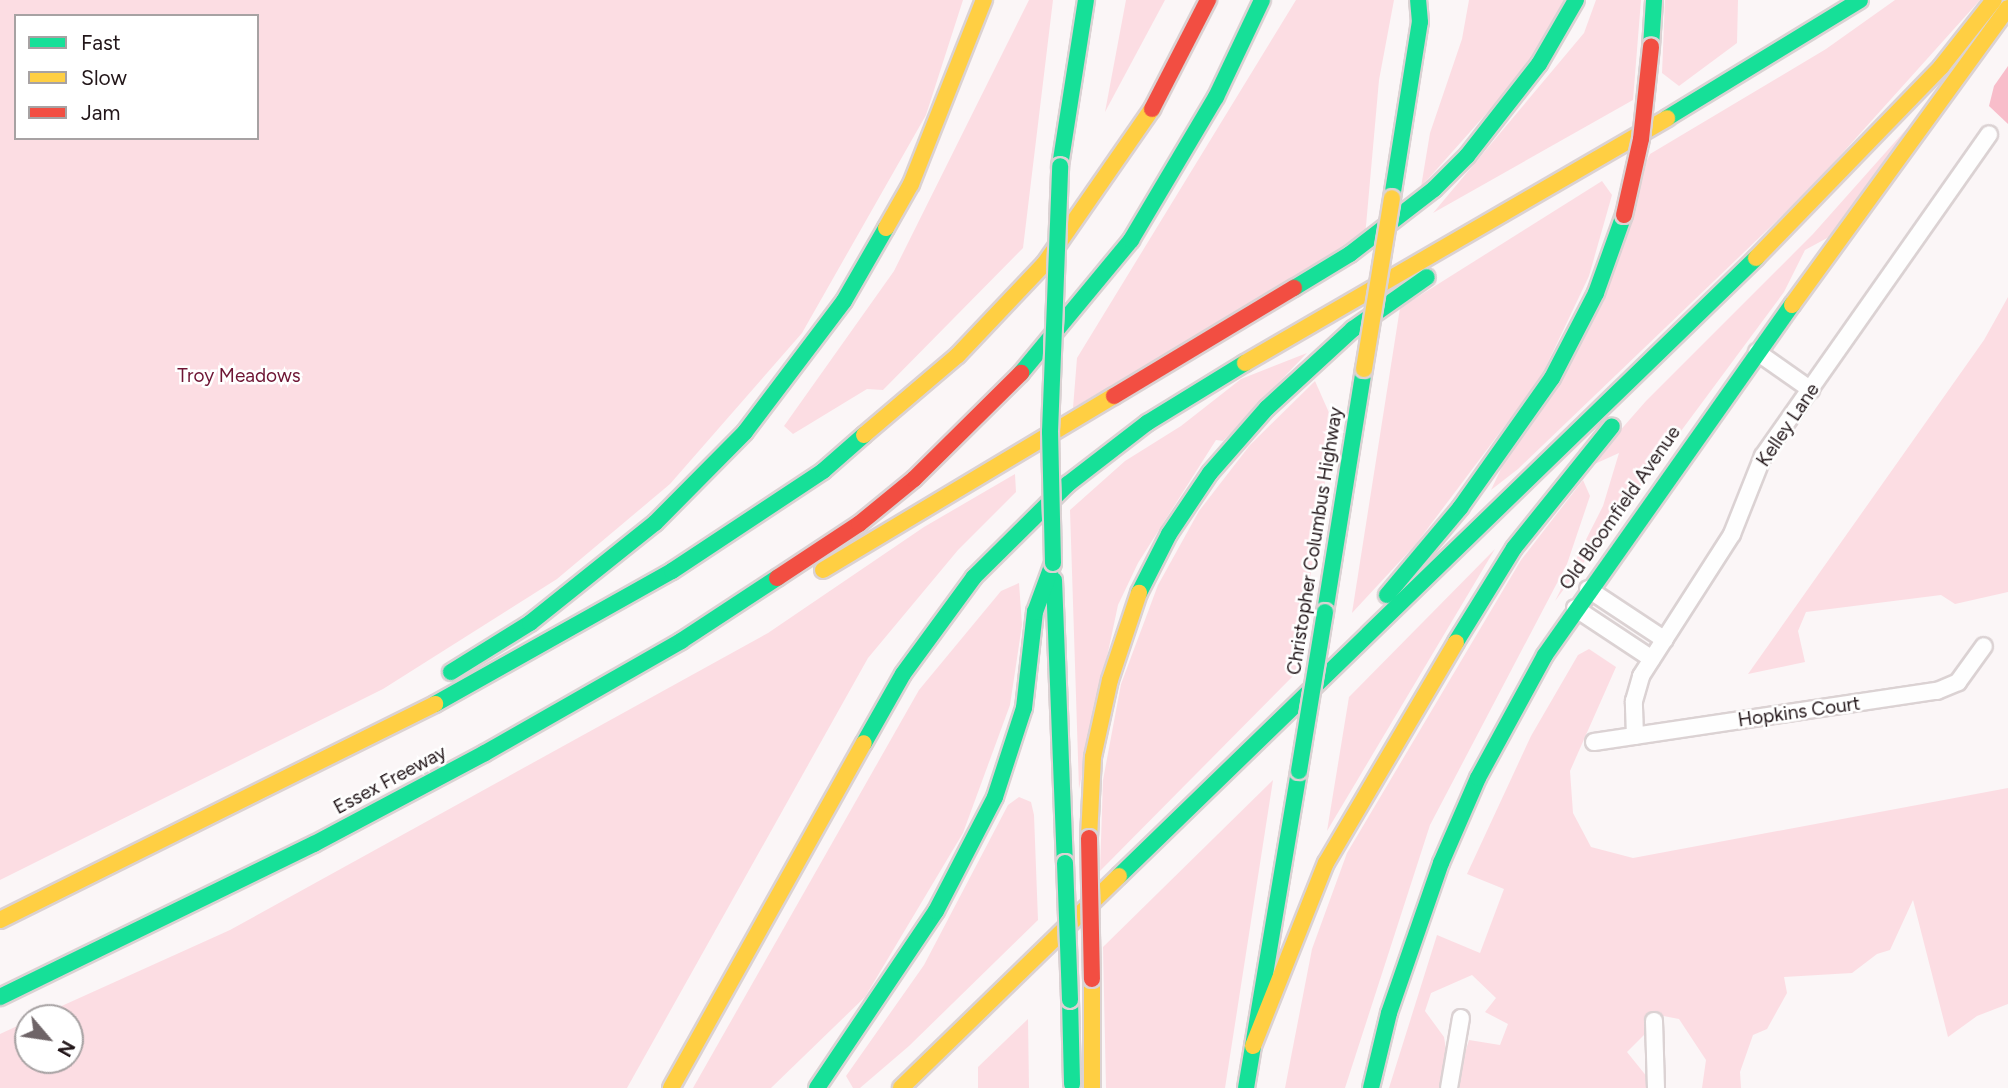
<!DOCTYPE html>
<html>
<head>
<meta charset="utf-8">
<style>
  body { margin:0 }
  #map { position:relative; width:2008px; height:1088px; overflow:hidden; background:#fbf6f7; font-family:Figtree,sans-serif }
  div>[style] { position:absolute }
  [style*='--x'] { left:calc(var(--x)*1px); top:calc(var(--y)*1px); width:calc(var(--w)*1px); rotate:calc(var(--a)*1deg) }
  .green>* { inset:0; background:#fcdde3 }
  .water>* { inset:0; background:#f8bdca }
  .roads { filter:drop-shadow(2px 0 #dbd2d3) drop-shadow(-2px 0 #dbd2d3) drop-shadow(0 2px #dbd2d3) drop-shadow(0 -2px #dbd2d3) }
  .street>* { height:16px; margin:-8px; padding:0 8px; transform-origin:8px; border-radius:8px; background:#fefefe }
  .fast>* { height:16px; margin:-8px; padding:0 8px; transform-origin:8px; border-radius:8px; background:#16e098 }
  .slow>* { height:16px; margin:-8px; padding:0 8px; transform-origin:8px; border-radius:8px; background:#ffcf43 }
  .jam>* { height:16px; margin:-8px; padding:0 8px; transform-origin:8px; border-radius:8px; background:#f24e42 }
  .bridges { filter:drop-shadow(2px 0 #dbd2d3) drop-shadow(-2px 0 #dbd2d3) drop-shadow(0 2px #dbd2d3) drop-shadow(0 -2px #dbd2d3) }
  .fast-bridge>* { height:16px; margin:-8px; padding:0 8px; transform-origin:8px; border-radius:8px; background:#16e098 }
  .slow-bridge>* { height:16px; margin:-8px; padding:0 8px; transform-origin:8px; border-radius:8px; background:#ffcf43 }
  .jam-bridge>* { height:16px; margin:-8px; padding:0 8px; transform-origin:8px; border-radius:8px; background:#f24e42 }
  span { translate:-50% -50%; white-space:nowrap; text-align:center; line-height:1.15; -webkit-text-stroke:5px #fff; paint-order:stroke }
  .park-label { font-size:19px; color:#6e1534 }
  .street-label { font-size:19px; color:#221619 }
  .legend { position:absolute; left:14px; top:14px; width:245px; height:126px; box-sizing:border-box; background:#fff; border:2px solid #a7a2a3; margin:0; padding:9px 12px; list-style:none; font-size:21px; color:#221619 }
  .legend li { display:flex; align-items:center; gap:14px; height:35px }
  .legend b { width:35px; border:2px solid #a7a2a3 }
  .north { position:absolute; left:14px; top:1004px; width:70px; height:70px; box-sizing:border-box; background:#fff; border:2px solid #a7a2a3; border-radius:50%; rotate:119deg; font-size:19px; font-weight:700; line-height:28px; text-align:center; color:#221619 }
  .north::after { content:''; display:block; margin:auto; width:24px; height:32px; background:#6e6467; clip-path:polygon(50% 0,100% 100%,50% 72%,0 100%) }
</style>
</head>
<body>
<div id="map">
  <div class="green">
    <i style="clip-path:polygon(evenodd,0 0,963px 0,926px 115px,802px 333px,670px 484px,557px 579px,383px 689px,0 880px,0 0,16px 16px,257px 16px,257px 138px,16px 138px,16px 16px)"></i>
    <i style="clip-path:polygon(1029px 0,1053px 0,1023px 248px,883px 390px,867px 389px,793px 434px,784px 426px,894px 271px)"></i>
    <i style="clip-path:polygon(1126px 0,1165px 0,1105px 112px)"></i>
    <i style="clip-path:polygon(1296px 0,1394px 0,1379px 80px,1365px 237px,1073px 408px,1077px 358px)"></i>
    <i style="clip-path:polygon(1469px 0,1566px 0,1526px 69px,1421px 187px,1430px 133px,1462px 39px)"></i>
    <i style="clip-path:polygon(1596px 0,1641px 0,1633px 100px,1433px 213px,1584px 33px)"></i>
    <i style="clip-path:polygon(1665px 0,1738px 0,1737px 43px,1679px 86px,1662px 73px)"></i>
    <i style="clip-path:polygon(1895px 0,1980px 0,1812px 187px,1518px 469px,1491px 490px,1650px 154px,1826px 49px)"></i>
    <i style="clip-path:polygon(1918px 116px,1829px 237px,1805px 250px,1784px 292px,1555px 601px,1603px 506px,1619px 453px,1588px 467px,1646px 401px,1813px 234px)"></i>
    <i style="clip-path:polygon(1602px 181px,1612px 195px,1589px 276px,1540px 379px,1416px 544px,1352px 613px,1400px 308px)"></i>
    <i style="clip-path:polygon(2008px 297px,2008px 592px,1955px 604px,1941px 595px,1806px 612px,1798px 631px,1805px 662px,1748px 674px,1984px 340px)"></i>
    <i style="clip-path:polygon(1307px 353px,1223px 441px,1216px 440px,1138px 563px,1118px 605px,1079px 789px,1070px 510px,1125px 461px,1181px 426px,1241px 379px)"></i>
    <i style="clip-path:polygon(1315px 381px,1334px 424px,1295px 674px,1100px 871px,1103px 780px,1121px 684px,1158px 585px,1199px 511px,1250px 445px)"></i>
    <i style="clip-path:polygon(1015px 474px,1016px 492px,958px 550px,868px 658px,627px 1088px,0 1088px,0 1034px,28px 1021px,28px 1060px,70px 1060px,70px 1018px,35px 1018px,230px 930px,768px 633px,924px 527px)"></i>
    <i style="clip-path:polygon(1583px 480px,1590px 496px,1567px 564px,1430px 825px,1345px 1088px,1285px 1088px,1312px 949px,1347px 853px,1521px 560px)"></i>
    <i style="clip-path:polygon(1495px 549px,1327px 831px,1349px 697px)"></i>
    <i style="clip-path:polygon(1019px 583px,1022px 625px,1010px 705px,963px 833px,865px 997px,771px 1088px,693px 1088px,919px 690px,1001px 591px)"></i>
    <i style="clip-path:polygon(1589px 649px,1616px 667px,1570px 771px,1573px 813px,1591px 847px,1633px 858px,2008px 788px,2008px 1004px,1977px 1016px,1948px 1037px,1913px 900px,1890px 950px,1877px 954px,1852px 973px,1784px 977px,1787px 993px,1767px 1029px,1753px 1035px,1740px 1072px,1741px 1088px,1702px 1088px,1706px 1060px,1679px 1019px,1653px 1014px,1648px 1031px,1627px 1052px,1656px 1088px,1460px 1088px,1460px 1069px,1469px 1040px,1500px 1045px,1508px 1024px,1485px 1012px,1496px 998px,1472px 975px,1431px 993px,1425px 1011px,1444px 1037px,1448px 1062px,1441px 1088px,1389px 1088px,1437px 935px,1480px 953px,1504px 889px,1467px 874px,1531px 736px,1578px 655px)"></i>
    <i style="clip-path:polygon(1273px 780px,1225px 1088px,1106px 1088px,1103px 947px)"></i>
    <i style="clip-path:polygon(1019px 797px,1031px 802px,1034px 815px,1038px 920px,909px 1046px,860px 1088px,853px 1088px,846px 1076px,924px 965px,1008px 805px)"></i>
    <i style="clip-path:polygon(1028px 1019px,1029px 1088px,978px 1088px,978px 1067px)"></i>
  </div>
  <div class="water">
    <i style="clip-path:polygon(2008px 66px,2008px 124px,1989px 106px,1994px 86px)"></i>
  </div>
  <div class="roads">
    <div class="street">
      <i style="--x:1757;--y:352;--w:66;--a:35.1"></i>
      <i style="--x:1588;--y:589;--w:92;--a:33.5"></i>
      <i style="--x:1575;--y:608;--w:92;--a:33.5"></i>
      <i style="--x:1635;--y:736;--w:35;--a:-92"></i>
      <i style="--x:1634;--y:701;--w:26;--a:-74"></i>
      <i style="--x:1641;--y:676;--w:169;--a:-57.3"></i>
      <i style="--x:1732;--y:534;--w:84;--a:-68.3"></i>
      <i style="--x:1763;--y:456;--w:393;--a:-54.9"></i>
      <i style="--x:1594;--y:742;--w:347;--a:-8.5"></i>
      <i style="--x:1937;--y:691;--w:23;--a:-23"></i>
      <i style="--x:1958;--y:682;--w:44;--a:-54.2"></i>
      <i style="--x:1654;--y:1021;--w:67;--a:88.3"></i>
      <i style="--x:1449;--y:1088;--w:71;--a:-80.3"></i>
    </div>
    <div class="fast">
      <i style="--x:1651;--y:47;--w:47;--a:-86.3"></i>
      <i style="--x:1667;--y:118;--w:226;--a:-31.4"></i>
      <i style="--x:1060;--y:166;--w:168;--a:-81.1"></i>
      <i style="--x:1392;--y:198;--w:178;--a:-81"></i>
      <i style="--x:1420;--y:22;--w:22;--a:-95"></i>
      <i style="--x:1294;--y:288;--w:66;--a:-31.3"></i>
      <i style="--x:1350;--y:254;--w:106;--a:-37.7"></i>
      <i style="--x:1434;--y:189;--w:47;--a:-45"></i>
      <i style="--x:1467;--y:156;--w:117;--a:-52"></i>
      <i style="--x:1539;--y:64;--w:74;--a:-60"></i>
      <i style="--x:1021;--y:373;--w:173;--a:-50.4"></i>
      <i style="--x:1131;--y:240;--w:166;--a:-59.3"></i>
      <i style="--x:1216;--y:97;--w:107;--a:-64.6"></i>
      <i style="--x:1054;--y:580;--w:283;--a:87.8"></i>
      <i style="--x:1139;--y:593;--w:66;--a:-63"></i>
      <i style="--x:1169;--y:534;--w:73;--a:-56.1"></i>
      <i style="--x:1210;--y:473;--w:86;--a:-48.8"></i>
      <i style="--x:1267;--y:408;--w:117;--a:-42.6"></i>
      <i style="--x:1353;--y:329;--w:90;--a:-35.1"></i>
      <i style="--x:1387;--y:595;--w:114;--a:-50"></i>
      <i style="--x:1460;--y:508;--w:159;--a:-54.7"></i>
      <i style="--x:1552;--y:378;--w:96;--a:-62.6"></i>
      <i style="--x:1596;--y:293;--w:83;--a:-70.3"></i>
      <i style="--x:1325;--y:612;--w:246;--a:-80.9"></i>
      <i style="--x:1456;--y:642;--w:110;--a:-58.3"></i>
      <i style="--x:1514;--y:548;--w:156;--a:-51.2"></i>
      <i style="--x:451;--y:672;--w:93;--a:-31.8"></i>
      <i style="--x:530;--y:623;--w:160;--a:-38.7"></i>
      <i style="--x:655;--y:523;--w:128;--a:-45.3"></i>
      <i style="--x:745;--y:432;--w:164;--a:-52.9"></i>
      <i style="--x:844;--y:301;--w:84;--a:-60.1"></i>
      <i style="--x:435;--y:704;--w:272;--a:-29.3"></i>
      <i style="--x:672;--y:571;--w:181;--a:-33.5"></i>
      <i style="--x:823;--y:471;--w:55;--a:-41.3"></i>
      <i style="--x:864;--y:743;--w:79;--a:-60.5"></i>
      <i style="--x:903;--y:674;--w:120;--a:-53.8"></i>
      <i style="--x:974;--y:577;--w:132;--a:-44.7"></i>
      <i style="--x:1068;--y:484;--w:100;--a:-37.7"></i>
      <i style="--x:1147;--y:423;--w:115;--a:-31.5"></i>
      <i style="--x:1119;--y:876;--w:888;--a:-44.13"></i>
      <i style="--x:0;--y:997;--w:349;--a:-26"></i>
      <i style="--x:314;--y:844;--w:194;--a:-28"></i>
      <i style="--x:485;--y:753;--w:226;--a:-29.7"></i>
      <i style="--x:681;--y:641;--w:115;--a:-33.3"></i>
      <i style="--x:1070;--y:1000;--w:84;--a:88.6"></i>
      <i style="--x:817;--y:1088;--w:213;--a:-56.1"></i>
      <i style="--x:936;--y:911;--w:128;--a:-62.6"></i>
      <i style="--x:995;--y:797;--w:94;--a:-72"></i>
      <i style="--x:1024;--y:708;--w:97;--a:-83.5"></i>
      <i style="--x:1035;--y:612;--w:52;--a:-69.8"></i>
      <i style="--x:1246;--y:1088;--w:321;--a:-80.5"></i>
      <i style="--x:1371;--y:1088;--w:77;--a:-76.5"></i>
      <i style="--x:1389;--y:1013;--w:159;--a:-70.9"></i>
      <i style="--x:1441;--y:863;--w:93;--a:-66.5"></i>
      <i style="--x:1478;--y:778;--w:140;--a:-61.4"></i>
      <i style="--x:1545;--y:655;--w:428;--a:-54.8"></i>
    </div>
    <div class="slow">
      <i style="--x:886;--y:228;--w:51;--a:-60.4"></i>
      <i style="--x:911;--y:184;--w:198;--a:-68.4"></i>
      <i style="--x:1756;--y:258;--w:266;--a:-45.9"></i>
      <i style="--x:1941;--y:67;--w:85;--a:-51.7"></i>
      <i style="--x:1792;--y:305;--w:367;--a:-54"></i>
      <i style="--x:1245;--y:363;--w:488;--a:-30.1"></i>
      <i style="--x:864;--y:435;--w:123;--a:-40.4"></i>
      <i style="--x:958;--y:355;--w:127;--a:-46.6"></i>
      <i style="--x:1045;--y:263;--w:188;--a:-55.2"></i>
      <i style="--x:823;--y:570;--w:339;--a:-30.9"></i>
      <i style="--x:1089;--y:838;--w:81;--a:-87.2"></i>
      <i style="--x:1093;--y:757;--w:79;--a:-77.6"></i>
      <i style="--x:1110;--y:680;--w:92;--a:-71.6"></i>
      <i style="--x:0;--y:920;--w:486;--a:-26.4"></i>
      <i style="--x:1092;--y:979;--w:109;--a:90"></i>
      <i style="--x:1253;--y:1046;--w:197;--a:-68.3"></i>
      <i style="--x:1326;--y:863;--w:256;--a:-59.5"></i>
      <i style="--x:671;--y:1088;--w:395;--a:-60.8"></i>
      <i style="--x:901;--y:1088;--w:304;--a:-44.2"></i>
    </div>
    <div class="jam">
      <i style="--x:1152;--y:109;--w:123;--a:-62.8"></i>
      <i style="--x:1114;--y:396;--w:210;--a:-31"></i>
      <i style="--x:777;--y:578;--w:98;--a:-33.4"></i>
      <i style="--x:859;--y:524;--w:71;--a:-39.3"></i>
      <i style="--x:914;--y:479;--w:151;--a:-44.7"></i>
    </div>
  </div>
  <div class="bridges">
    <div class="fast-bridge">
      <i style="--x:1053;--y:563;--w:131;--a:-91.3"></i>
      <i style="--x:1050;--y:432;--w:266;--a:-87.8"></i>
      <i style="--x:1299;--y:771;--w:161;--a:-80.7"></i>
      <i style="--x:1065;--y:863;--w:137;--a:87.9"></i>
    </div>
    <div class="slow-bridge">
      <i style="--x:1364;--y:369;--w:173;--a:-80.7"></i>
    </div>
    <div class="jam-bridge">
      <i style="--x:1624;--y:215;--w:78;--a:-77.4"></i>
      <i style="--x:1641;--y:139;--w:93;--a:-83.8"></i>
      <i style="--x:1089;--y:838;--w:141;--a:88.8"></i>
    </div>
  </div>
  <div class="park-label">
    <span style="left:239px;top:376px">Troy Meadows</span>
  </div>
  <div class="street-label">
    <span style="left:1788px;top:425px;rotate:-56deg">Kelley Lane</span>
    <span style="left:1620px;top:508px;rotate:-55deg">Old Bloomfield Avenue</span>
    <span style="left:1315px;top:541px;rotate:-81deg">Christopher Columbus Highway</span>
    <span style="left:1799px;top:712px;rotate:-8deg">Hopkins Court</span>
    <span style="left:390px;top:780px;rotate:-28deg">Essex Freeway</span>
  </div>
  <ul class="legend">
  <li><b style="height:9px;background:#16e098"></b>Fast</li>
  <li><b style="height:9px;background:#ffcf43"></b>Slow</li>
  <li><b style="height:9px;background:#f24e42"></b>Jam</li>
  </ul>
  <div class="north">N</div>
</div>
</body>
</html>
